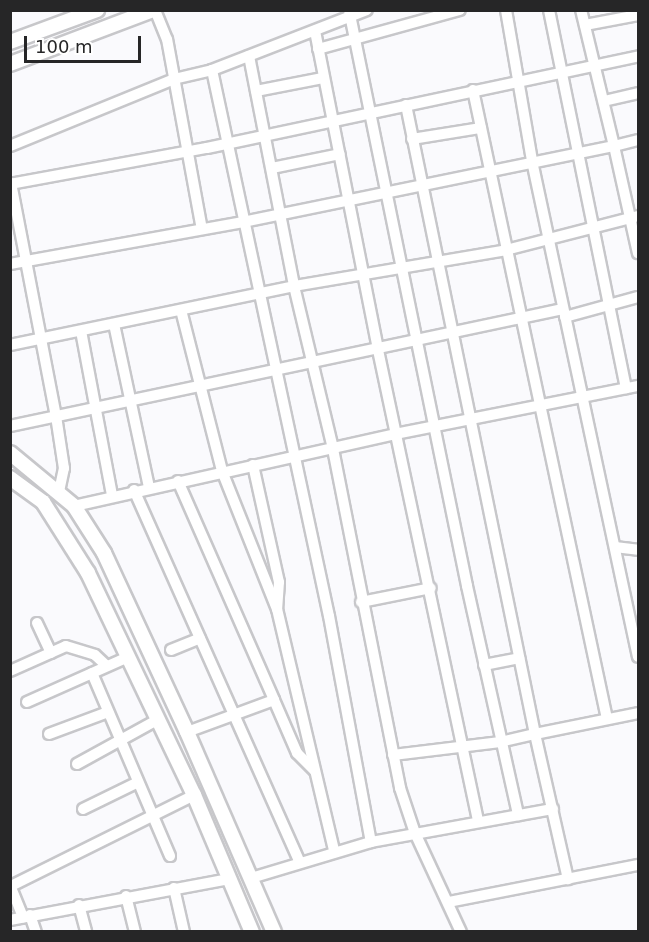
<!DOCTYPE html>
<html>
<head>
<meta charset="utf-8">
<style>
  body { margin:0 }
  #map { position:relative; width:649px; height:942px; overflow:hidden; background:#fafafd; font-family:"DejaVu Sans",sans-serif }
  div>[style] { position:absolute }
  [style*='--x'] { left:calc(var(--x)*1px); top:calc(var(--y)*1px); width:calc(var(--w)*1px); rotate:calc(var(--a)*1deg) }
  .roads { filter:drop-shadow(2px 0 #c7c7ca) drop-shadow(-2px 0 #c7c7ca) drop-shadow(0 2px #c7c7ca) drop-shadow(0 -2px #c7c7ca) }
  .minor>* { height:10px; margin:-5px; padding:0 5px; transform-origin:5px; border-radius:5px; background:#fff }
  .major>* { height:14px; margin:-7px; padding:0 7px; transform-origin:7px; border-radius:7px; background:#fff }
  span { translate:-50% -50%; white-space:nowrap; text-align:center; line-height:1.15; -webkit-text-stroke:4.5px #fff; paint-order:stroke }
  .frame { position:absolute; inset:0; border:12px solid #262627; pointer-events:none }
  .scale { position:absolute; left:24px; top:36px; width:117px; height:27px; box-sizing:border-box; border:3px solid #262627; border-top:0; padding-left:8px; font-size:18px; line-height:21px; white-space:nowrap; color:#262627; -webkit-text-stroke:4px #fff; paint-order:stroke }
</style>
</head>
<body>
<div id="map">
  <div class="roads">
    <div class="minor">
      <i style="--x:155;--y:10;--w:31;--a:68"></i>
      <i style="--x:167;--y:39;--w:193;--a:79.6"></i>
      <i style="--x:349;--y:10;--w:588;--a:78.42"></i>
      <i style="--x:467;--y:586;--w:235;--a:77.4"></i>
      <i style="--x:506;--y:10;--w:153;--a:80.2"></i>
      <i style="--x:532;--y:161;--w:507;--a:77.94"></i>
      <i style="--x:549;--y:10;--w:386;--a:78.5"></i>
      <i style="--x:585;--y:25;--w:54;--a:-10.7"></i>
      <i style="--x:315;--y:31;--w:325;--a:78.8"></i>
      <i style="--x:378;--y:350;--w:481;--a:78"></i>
      <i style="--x:318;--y:49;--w:147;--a:-15.4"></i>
      <i style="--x:249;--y:56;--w:234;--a:78.9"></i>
      <i style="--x:294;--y:286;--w:168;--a:76.5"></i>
      <i style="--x:333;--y:449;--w:346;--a:78.8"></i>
      <i style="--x:400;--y:788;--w:47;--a:71.6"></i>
      <i style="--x:415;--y:833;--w:109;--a:65.1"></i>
      <i style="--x:212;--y:70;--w:558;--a:77.91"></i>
      <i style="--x:329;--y:616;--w:230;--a:79.5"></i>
      <i style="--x:473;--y:90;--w:643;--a:77.97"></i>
      <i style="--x:256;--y:91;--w:68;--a:-11"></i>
      <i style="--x:604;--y:101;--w:35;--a:-13"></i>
      <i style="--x:406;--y:105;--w:642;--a:78.41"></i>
      <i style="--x:535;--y:734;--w:105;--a:-11.5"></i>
      <i style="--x:412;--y:139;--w:70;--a:-9.1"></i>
      <i style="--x:638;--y:140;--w:25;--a:166"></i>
      <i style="--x:614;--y:146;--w:110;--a:77.4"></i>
      <i style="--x:10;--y:146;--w:177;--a:-22.2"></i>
      <i style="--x:174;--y:79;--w:39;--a:-13"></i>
      <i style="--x:212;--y:70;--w:166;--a:-21.2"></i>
      <i style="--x:272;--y:168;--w:69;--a:-11.6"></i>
      <i style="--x:11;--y:183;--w:237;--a:79.1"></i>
      <i style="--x:56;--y:416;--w:53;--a:81.3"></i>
      <i style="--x:64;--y:468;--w:25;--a:102"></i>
      <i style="--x:10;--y:184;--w:200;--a:-10.4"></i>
      <i style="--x:207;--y:148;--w:441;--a:-12"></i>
      <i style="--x:10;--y:264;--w:237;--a:-10.2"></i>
      <i style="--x:243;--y:222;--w:379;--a:-11.6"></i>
      <i style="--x:614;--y:146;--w:140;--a:-103.6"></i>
      <i style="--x:181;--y:310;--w:166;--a:75.7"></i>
      <i style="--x:222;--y:471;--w:149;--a:68.3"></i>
      <i style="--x:277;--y:609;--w:249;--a:76.7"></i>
      <i style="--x:565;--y:317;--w:76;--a:-15.3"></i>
      <i style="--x:114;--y:324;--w:167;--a:77.9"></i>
      <i style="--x:81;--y:331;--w:167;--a:79.3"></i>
      <i style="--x:10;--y:345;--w:290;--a:-11.7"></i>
      <i style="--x:294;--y:286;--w:215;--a:-9.6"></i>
      <i style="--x:506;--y:250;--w:136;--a:-14.4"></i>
      <i style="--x:10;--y:426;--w:565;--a:-11.95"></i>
      <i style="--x:253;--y:465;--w:120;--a:77.5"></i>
      <i style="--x:279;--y:582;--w:27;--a:94"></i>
      <i style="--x:178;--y:481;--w:239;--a:66.3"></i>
      <i style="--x:274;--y:700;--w:93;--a:159.8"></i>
      <i style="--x:134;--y:490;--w:406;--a:66"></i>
      <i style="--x:74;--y:506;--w:329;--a:-12.6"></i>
      <i style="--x:395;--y:434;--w:248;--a:-11.2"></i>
      <i style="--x:615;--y:547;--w:23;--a:7"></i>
      <i style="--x:361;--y:602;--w:71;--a:-11.3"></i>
      <i style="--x:37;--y:623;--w:33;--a:65"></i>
      <i style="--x:171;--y:650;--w:31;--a:-22"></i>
      <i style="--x:484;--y:665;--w:36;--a:-11"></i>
      <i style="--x:10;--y:671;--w:61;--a:-24.1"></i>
      <i style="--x:66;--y:646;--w:30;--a:17"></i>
      <i style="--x:95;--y:655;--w:16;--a:43"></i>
      <i style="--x:92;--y:673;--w:199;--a:66.9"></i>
      <i style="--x:274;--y:700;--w:58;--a:66.5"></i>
      <i style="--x:297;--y:753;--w:25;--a:45"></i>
      <i style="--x:27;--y:702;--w:111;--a:-24"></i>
      <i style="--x:49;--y:734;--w:63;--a:-20.4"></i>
      <i style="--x:393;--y:755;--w:108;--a:-6.9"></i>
      <i style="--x:500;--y:742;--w:36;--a:-13"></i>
      <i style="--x:535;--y:734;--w:149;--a:77.2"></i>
      <i style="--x:77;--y:764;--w:91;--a:-28.8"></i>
      <i style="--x:83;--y:809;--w:61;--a:-26.1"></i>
      <i style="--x:251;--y:878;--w:125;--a:-16.7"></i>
      <i style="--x:371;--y:842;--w:185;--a:-10.3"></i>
      <i style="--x:10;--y:885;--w:35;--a:68"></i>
      <i style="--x:11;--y:886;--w:204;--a:-26.4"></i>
      <i style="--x:174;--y:888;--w:45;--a:77.2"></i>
      <i style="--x:126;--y:896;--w:37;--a:76"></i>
      <i style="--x:449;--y:902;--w:193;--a:-11.1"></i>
      <i style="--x:79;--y:905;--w:28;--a:75"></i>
      <i style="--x:30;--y:915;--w:18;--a:71"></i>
      <i style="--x:10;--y:920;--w:223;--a:-10.6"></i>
    </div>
    <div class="major">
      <i style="--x:10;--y:42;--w:93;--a:-20.2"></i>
      <i style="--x:10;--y:64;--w:153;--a:-20.7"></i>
      <i style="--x:10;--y:453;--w:83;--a:39.6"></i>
      <i style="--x:74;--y:506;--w:56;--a:57.4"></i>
      <i style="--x:104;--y:553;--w:197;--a:65.1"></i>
      <i style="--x:187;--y:732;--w:218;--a:66.5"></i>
      <i style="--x:10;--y:478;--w:41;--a:36"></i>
      <i style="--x:43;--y:502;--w:84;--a:57.6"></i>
      <i style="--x:88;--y:573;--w:246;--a:64.5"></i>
      <i style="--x:194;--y:795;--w:149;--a:67.1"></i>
    </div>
  </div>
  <div class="frame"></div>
  <div class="scale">100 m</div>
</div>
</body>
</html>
